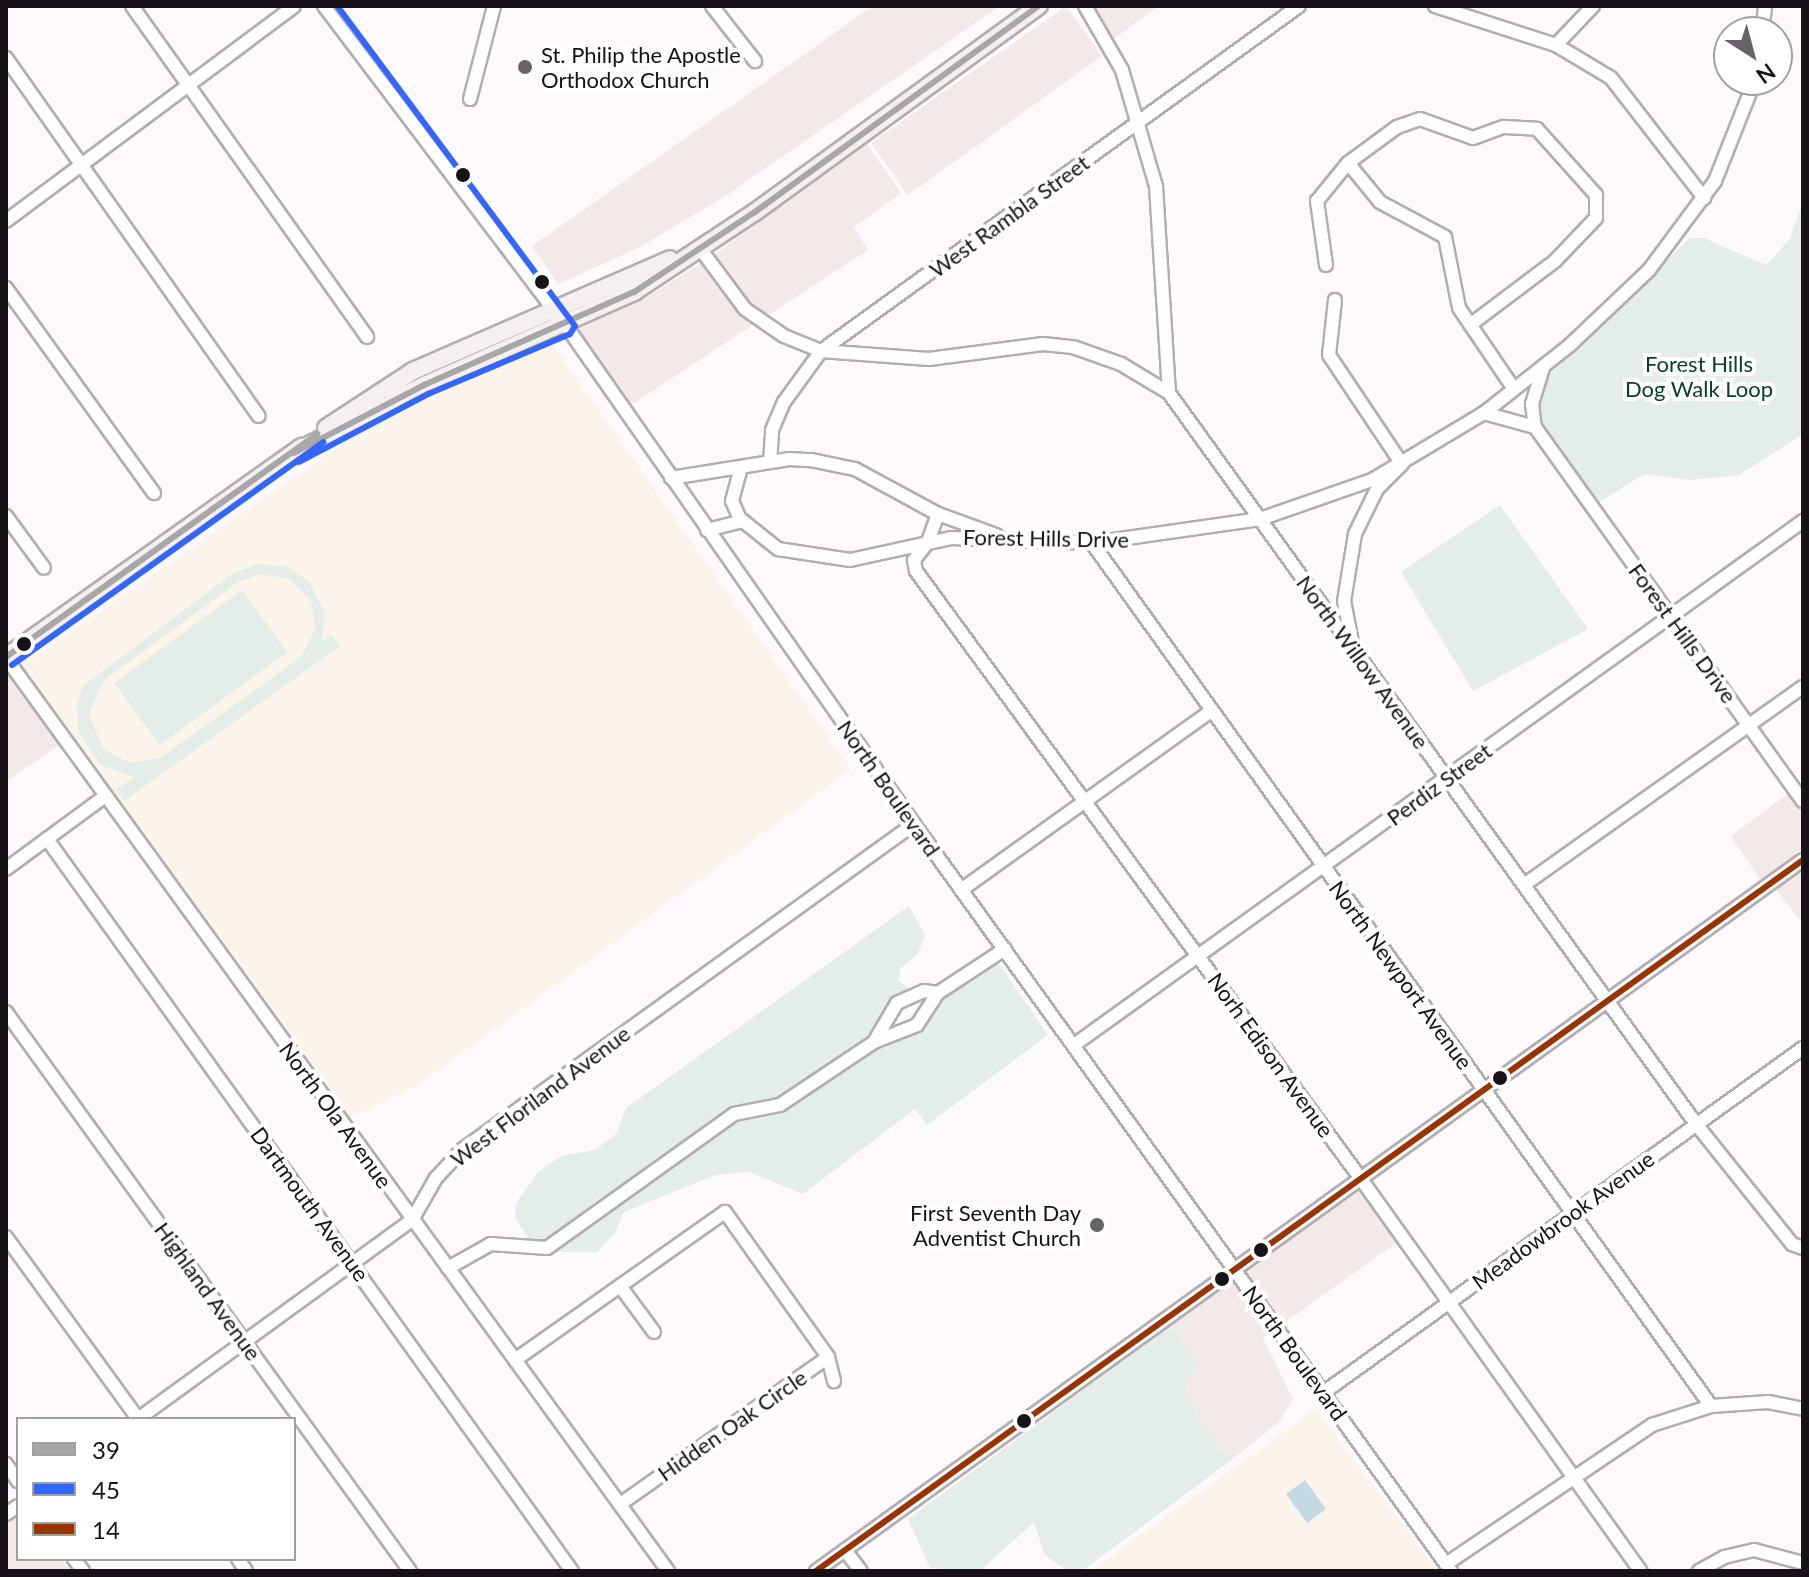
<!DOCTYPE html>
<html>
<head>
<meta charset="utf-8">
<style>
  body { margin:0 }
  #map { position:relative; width:1809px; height:1577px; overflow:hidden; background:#fdf9fd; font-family:Lato,sans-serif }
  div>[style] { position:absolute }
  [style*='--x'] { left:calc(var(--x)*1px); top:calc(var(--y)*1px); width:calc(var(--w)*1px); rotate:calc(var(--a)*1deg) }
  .commercial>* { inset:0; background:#f3e9e8 }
  .education>* { inset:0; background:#fbf4ea }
  .green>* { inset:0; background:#e4ede8 }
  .water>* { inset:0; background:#c3dae4 }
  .roads { filter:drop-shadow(2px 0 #b1aeb1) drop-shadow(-2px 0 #b1aeb1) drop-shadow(0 2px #b1aeb1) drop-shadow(0 -2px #b1aeb1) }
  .minor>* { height:12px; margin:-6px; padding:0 6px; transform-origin:6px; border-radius:6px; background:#fffeff }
  .major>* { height:16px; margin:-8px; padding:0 8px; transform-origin:8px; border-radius:8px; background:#f6efef }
  .bus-1>* { height:6px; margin:-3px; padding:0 3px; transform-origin:3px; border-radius:3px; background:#a8a7a8 }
  .bus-2>* { height:6px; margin:-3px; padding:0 3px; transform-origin:3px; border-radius:3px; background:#36f }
  .bus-3>* { height:6px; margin:-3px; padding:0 3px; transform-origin:3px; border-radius:3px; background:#930 }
  .dots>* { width:22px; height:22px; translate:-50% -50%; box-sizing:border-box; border:4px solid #fff; border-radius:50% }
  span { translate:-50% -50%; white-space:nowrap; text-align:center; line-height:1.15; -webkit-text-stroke:8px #fff; paint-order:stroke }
  .poi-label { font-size:22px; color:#161217 }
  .left { translate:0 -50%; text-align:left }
  .right { translate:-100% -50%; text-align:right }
  .street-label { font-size:22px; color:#161217 }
  .park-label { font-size:22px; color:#084128 }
  .frame { position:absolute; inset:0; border:8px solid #161217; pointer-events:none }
  .legend { position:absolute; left:16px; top:1417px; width:280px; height:144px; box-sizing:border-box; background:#fff; border:2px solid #a2a0a2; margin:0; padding:10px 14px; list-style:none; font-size:24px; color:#161217 }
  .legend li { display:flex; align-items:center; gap:16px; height:40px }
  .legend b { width:40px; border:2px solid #a2a0a2 }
  .north { position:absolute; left:1713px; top:16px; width:80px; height:80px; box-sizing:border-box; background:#fff; border:2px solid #a2a0a2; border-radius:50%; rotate:144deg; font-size:22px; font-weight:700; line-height:32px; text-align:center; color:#161217 }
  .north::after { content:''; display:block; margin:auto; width:28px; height:36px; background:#676368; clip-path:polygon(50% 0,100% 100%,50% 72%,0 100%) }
</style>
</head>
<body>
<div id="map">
  <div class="commercial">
    <i style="clip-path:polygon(873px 6px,1000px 6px,724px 197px,638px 248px,558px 284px,532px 246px)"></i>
    <i style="clip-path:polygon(1066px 6px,1102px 56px,908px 195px,871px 143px)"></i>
    <i style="clip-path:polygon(1091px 6px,1159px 6px,1112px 40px)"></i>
    <i style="clip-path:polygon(866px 143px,901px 193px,854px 227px,868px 250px,769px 315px,749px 302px,711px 257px)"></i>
    <i style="clip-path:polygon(702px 262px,711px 279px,759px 321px,628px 407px,574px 328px,659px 290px)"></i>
    <i style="clip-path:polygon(6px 668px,60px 744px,6px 782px)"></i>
    <i style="clip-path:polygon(1790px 792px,1803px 810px,1803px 853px,1762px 882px,1731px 836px)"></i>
    <i style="clip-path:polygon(1803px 867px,1803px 924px,1775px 888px)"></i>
    <i style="clip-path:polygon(1360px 1187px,1399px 1241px,1281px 1325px,1242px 1271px)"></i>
    <i style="clip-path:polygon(1234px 1277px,1272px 1331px,1263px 1338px,1293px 1399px,1278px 1423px,1230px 1461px,1198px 1417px,1185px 1385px,1186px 1346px,1170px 1326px)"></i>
    <i style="clip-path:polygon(18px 1512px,18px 1559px,62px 1559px,70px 1571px,6px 1571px,6px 1521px)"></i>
  </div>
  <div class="education">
    <i style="clip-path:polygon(551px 342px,851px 769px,418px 1085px,352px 1117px,22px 666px,380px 418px)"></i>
    <i style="clip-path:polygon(1316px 1409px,1437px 1571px,1091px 1571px)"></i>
  </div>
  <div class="green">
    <i style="clip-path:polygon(1803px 203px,1803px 434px,1739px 475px,1690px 480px,1644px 474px,1592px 507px,1535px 427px,1548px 376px,1690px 238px,1704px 238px,1766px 265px,1789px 240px)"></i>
    <i style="clip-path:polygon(1500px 505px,1588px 629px,1473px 691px,1401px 572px)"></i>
    <i style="clip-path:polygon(evenodd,258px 564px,285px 566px,309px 581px,325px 613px,322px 641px,332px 635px,340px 646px,124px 801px,116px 790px,134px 777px,101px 765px,79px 733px,77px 704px,83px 686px,232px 574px,258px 564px,260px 574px,289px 579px,311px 600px,315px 630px,301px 657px,160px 758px,130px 763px,103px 749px,89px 714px,104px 680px,238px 582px,260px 574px)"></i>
    <i style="clip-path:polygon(242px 590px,287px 652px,160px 745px,114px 683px)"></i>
    <i style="clip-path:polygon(909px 906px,925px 935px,918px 953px,900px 969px,899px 981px,910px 989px,892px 999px,870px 1037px,777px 1099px,731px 1109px,545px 1242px,529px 1240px,515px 1217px,516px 1204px,538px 1172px,561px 1156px,595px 1150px,616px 1134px,626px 1108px)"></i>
    <i style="clip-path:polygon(997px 961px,1048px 1035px,927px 1125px,915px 1109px,803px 1194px,749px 1172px,715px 1175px,624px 1212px,615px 1233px,597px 1252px,551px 1252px,737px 1119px,758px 1113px,877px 1047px,919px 1031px,944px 996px)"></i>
    <i style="clip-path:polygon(1170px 1326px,1198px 1362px,1185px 1385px,1198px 1417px,1230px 1461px,1086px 1568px,1066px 1570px,1045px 1555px,1034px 1522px,980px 1571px,930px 1568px,908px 1519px)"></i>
  </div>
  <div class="water">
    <i style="clip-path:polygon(1305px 1480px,1326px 1509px,1307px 1523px,1286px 1494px)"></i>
  </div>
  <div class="roads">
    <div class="minor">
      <i style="--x:132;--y:6;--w:406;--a:54.6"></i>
      <i style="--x:324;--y:6;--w:406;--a:52.9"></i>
      <i style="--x:569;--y:330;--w:603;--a:55.07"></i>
      <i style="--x:914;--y:824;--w:920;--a:54.29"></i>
      <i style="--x:712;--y:6;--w:70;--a:52"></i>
      <i style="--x:1085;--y:6;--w:74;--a:60"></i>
      <i style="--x:1122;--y:70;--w:121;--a:73.7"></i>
      <i style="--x:1156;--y:186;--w:207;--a:86.4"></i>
      <i style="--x:1169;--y:393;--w:901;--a:54.21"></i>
      <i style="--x:1696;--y:1124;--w:154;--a:51.3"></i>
      <i style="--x:1792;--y:1244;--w:12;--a:20"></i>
      <i style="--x:1435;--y:6;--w:127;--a:17.9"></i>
      <i style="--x:1556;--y:45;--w:64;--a:31"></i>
      <i style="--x:1611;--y:78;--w:152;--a:52.2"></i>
      <i style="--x:1762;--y:32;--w:26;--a:-83"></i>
      <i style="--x:1556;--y:45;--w:54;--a:-46.5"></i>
      <i style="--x:6;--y:58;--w:438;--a:54.8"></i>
      <i style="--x:470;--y:99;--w:96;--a:-75.5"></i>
      <i style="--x:1348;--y:163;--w:50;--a:50.6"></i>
      <i style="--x:1380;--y:202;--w:74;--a:28.3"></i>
      <i style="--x:1445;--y:237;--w:72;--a:78.8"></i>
      <i style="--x:1459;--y:308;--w:98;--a:55.8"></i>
      <i style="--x:6;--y:221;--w:359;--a:-36.7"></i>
      <i style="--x:699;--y:247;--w:77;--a:53.4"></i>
      <i style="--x:745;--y:309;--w:47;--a:34.7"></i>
      <i style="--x:784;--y:336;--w:40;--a:22"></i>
      <i style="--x:821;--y:351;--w:108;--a:4.2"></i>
      <i style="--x:929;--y:359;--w:115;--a:-7.5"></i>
      <i style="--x:1043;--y:344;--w:30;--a:6"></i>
      <i style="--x:1073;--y:347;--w:51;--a:19.5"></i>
      <i style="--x:1121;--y:364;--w:56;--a:31.1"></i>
      <i style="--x:1326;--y:265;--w:65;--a:-98"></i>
      <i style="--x:1317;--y:201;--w:49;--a:-50.8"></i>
      <i style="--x:1348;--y:163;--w:61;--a:-36.3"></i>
      <i style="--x:1397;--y:127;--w:24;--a:-19"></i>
      <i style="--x:1420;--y:119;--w:56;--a:19.7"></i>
      <i style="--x:1473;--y:138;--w:33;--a:-20"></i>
      <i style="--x:1504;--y:127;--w:33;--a:3"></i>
      <i style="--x:1537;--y:129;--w:89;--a:48.2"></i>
      <i style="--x:1596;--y:195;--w:23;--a:90"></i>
      <i style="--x:1596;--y:218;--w:59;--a:133.6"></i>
      <i style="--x:1555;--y:261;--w:106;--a:143"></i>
      <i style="--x:6;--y:288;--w:253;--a:54.2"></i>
      <i style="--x:1335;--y:300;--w:55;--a:96.2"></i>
      <i style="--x:1329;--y:355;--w:131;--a:56.2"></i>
      <i style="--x:1402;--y:464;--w:35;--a:135"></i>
      <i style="--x:1377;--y:489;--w:50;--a:116.1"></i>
      <i style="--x:1355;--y:534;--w:68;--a:99.3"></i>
      <i style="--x:1344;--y:601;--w:42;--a:79"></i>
      <i style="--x:1543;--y:368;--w:38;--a:107"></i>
      <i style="--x:1532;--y:404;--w:23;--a:83"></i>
      <i style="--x:1535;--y:427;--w:460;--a:54.4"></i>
      <i style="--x:1484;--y:413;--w:53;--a:15.4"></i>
      <i style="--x:770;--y:462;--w:32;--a:-86"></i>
      <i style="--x:772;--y:430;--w:30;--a:-67"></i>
      <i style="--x:784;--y:402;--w:63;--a:-54"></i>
      <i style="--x:821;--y:351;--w:589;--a:-35.82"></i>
      <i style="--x:740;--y:471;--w:31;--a:105"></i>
      <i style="--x:732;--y:501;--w:22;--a:66"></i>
      <i style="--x:671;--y:478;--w:120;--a:-9.1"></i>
      <i style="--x:789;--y:459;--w:22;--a:3"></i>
      <i style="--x:811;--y:460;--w:45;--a:11.6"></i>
      <i style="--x:855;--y:469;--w:94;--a:28.5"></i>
      <i style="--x:938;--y:514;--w:62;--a:19.9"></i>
      <i style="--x:938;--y:514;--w:30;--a:110"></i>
      <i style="--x:928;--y:542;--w:23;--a:128"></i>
      <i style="--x:914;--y:560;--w:11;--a:80"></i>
      <i style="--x:916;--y:571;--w:753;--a:53.8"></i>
      <i style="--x:1361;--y:1179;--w:482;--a:54.5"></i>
      <i style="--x:6;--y:516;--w:64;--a:53.8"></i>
      <i style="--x:707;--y:530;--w:37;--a:-14"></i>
      <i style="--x:743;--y:521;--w:45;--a:38.7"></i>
      <i style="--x:778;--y:549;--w:73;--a:8.7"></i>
      <i style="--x:850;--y:560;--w:103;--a:-12.3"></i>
      <i style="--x:951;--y:538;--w:141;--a:2"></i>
      <i style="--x:1092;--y:543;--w:170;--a:-8.1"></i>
      <i style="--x:1260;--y:519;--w:119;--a:-19.2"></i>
      <i style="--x:1372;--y:480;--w:131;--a:-30.9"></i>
      <i style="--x:1484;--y:413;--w:110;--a:-38.3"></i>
      <i style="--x:1570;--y:345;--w:109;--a:-43.5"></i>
      <i style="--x:1649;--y:270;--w:111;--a:-53.4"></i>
      <i style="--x:1715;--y:181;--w:109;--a:-68.4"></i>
      <i style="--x:1092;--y:543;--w:1062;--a:54.35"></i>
      <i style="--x:6;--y:658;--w:1128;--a:54.05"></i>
      <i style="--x:47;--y:839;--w:901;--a:54.35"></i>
      <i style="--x:6;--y:869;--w:122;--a:-36.3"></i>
      <i style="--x:1524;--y:885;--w:342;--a:-35.4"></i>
      <i style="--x:961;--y:890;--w:307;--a:-35.6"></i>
      <i style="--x:6;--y:1012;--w:690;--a:54.14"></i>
      <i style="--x:874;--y:1042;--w:45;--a:-59.5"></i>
      <i style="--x:897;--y:1003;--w:30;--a:-24"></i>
      <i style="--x:924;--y:991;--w:14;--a:8"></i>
      <i style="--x:1074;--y:1045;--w:898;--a:-35.71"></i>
      <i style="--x:6;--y:1237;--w:225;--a:54"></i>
      <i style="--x:448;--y:1268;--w:49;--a:-29.2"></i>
      <i style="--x:491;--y:1244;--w:56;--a:4.1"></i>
      <i style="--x:547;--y:1248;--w:230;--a:-35.6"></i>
      <i style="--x:734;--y:1114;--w:47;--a:-11.1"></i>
      <i style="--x:780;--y:1105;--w:113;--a:-33.8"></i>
      <i style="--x:874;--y:1042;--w:46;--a:-21.6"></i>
      <i style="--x:917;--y:1025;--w:38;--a:-57"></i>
      <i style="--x:938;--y:993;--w:80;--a:-33.3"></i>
      <i style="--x:620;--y:1286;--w:57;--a:53.5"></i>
      <i style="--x:828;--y:1357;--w:25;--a:76"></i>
      <i style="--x:515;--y:1360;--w:257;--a:-35.2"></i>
      <i style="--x:725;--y:1212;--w:178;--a:54.6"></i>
      <i style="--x:828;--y:1357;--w:255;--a:144.7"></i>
      <i style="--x:1323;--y:1393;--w:591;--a:-35.71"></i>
      <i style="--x:138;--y:1419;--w:339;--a:-36"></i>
      <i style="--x:412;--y:1220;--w:48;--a:-60.3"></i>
      <i style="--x:436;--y:1178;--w:40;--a:-47"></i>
      <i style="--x:463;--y:1149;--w:556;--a:-35.78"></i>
      <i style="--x:6;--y:1464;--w:21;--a:55"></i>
      <i style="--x:6;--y:1514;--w:14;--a:-34"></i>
      <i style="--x:845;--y:1550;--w:26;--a:53"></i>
      <i style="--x:74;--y:1559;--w:15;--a:53"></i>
      <i style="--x:238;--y:1559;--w:14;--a:56"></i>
      <i style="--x:1446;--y:1564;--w:249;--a:-34"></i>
      <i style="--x:1652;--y:1425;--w:62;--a:-17.9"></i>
      <i style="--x:1711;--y:1406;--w:57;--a:-4"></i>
      <i style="--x:1768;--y:1402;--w:36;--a:11"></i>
      <i style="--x:816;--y:1571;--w:1216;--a:-35.77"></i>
      <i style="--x:1699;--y:1571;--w:29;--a:-29"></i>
      <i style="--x:1724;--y:1557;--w:31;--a:-13"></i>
      <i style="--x:1754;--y:1550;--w:51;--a:14.9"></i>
    </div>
    <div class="major">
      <i style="--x:326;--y:428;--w:104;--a:-33.2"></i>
      <i style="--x:413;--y:371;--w:280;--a:-23.5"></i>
      <i style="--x:294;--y:453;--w:147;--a:-27.6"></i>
      <i style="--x:424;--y:385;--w:230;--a:-23.9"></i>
      <i style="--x:634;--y:292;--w:145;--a:-33.5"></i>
      <i style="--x:755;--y:212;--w:351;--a:-36"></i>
      <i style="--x:6;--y:657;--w:363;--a:-35.4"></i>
    </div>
  </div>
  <div class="bus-1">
    <i style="--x:294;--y:453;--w:147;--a:-27.6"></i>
    <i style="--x:424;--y:385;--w:230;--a:-23.9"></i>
    <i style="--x:634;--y:292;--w:145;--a:-33.5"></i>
    <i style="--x:755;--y:212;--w:351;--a:-36"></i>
    <i style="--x:6;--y:657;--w:383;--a:-35.6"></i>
  </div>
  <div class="bus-2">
    <i style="--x:299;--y:462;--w:146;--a:-27.8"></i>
    <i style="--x:428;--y:394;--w:154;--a:-22.9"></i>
    <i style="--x:570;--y:334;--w:9;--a:-58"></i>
    <i style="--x:575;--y:326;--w:399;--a:-126.6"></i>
    <i style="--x:12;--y:665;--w:383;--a:-35.6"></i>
  </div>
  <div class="bus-3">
    <i style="--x:816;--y:1571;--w:1216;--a:-35.77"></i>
  </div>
  <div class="dots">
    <i style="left:525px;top:67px;background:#676368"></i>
    <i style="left:463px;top:175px;background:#161217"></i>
    <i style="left:542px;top:282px;background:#161217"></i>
    <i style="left:24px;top:644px;background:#161217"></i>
    <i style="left:1500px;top:1078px;background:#161217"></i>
    <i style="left:1097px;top:1225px;background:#676368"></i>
    <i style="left:1261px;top:1250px;background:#161217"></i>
    <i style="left:1222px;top:1279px;background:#161217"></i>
    <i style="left:1024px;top:1421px;background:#161217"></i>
  </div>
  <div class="poi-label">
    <span class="left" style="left:541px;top:67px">St. Philip the Apostle<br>Orthodox Church</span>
    <span class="right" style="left:1081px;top:1225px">First Seventh Day<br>Adventist Church</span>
  </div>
  <div class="street-label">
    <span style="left:1009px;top:216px;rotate:-36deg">West Rambla Street</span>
    <span style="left:1046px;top:538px;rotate:1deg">Forest Hills Drive</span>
    <span style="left:1683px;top:633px;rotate:54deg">Forest Hills Drive</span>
    <span style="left:1363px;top:662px;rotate:54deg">North Willow Avenue</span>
    <span style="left:1439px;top:784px;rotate:-36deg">Perdiz Street</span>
    <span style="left:889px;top:788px;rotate:55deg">North Boulevard</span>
    <span style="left:1401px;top:975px;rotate:54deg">North Newport Avenue</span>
    <span style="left:1271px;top:1055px;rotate:54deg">Norh Edison Avenue</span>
    <span style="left:540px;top:1096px;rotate:-37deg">West Floriland Avenue</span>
    <span style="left:336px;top:1115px;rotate:54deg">North Ola Avenue</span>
    <span style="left:310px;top:1204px;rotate:54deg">Dartmouth Avenue</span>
    <span style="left:1563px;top:1220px;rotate:-36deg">Meadowbrook Avenue</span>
    <span style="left:208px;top:1291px;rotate:54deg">Highland Avenue</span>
    <span style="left:1295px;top:1353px;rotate:54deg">North Boulevard</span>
    <span style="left:732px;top:1425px;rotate:-35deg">Hidden Oak Circle</span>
  </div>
  <div class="park-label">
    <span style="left:1699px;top:376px">Forest Hills<br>Dog Walk Loop</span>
  </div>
  <div class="frame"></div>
  <ul class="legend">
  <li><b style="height:10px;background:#a8a7a8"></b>39</li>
  <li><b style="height:10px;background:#36f"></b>45</li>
  <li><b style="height:10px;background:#930"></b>14</li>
  </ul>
  <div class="north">N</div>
</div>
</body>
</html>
